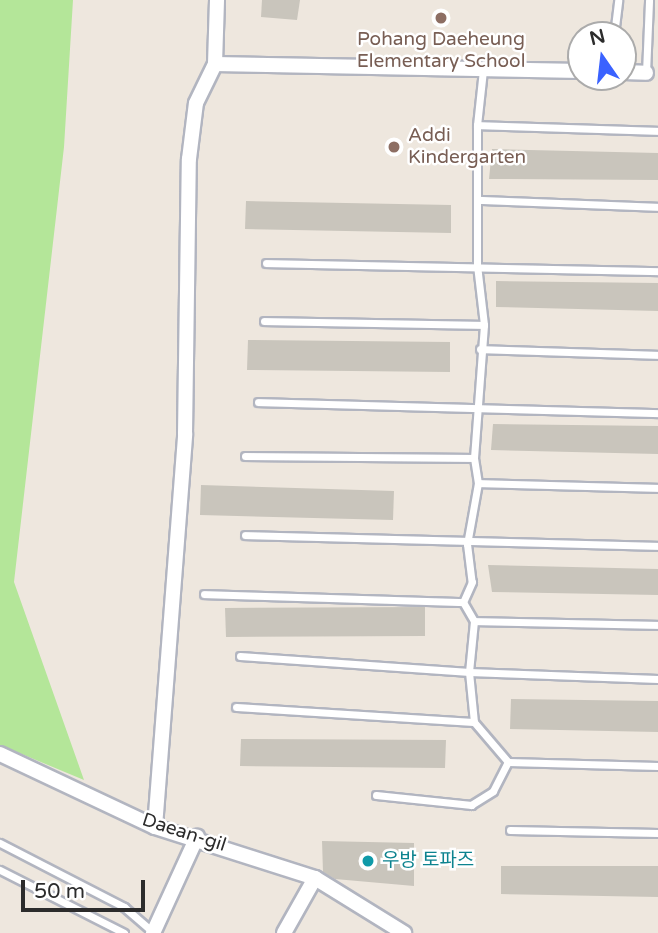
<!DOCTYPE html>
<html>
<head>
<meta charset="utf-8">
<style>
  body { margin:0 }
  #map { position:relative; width:658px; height:933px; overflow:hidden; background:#eee7de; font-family:"Varela Round","Noto Sans KR",sans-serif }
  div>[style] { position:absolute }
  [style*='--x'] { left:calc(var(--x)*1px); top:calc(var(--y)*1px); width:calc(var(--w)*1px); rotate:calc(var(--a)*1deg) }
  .green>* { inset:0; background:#b4e699 }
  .building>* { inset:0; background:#c9c5bc }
  .roads { filter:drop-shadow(2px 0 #b2b5c0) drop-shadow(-2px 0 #b2b5c0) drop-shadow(0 2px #b2b5c0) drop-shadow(0 -2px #b2b5c0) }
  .service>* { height:7px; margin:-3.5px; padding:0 3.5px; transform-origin:3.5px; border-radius:3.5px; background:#fff }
  .minor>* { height:14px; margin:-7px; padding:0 7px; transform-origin:7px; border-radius:7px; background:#fff }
  .dots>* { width:19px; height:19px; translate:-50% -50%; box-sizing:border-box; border:4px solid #fff; border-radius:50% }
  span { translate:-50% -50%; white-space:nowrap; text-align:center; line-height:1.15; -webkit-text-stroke:5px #fff; paint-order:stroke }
  .education-label { font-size:19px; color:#785e54 }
  .left { translate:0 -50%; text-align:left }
  .street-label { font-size:19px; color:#2c2c2c }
  .culture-label { font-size:19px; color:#0d838f }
  .north { position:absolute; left:567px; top:21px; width:70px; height:70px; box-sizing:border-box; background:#fff; border:2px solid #ababab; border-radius:50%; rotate:346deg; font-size:19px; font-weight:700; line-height:28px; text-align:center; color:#2c2c2c }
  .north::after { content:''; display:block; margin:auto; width:24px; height:32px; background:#3a62ff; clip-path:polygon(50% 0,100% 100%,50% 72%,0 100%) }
  .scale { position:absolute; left:21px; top:880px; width:124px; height:32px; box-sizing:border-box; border:4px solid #2c2c2c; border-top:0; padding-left:9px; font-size:21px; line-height:24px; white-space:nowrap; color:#2c2c2c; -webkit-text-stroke:5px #fff; paint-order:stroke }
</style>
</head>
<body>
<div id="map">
  <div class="green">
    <i style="clip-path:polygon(0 0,73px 0,64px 147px,14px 582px,84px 780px,0 745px)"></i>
  </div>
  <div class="building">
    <i style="clip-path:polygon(262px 0,300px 0,297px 20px,261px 17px)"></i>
    <i style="clip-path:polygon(492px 149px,658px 153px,658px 180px,489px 179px)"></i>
    <i style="clip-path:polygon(246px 201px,451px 205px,451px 233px,245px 229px)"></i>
    <i style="clip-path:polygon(496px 281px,658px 283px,658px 311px,496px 307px)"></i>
    <i style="clip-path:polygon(248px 340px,450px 342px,450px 372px,247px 370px)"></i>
    <i style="clip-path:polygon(493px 424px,658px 426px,658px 454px,491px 450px)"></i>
    <i style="clip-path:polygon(201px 485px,394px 491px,393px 520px,200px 515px)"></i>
    <i style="clip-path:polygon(488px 565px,658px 569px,658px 595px,492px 592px)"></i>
    <i style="clip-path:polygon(425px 607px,425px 636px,226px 637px,225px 608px)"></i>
    <i style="clip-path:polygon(511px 699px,658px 701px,658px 732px,510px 729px)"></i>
    <i style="clip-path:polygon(241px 739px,446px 740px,445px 768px,240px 766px)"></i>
    <i style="clip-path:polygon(322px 841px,414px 843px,414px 886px,335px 879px,323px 872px)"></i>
    <i style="clip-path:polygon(501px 866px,658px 866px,658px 897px,501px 894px)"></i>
  </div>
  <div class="roads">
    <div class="service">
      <i style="--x:614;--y:35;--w:35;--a:-83"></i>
      <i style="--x:483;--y:70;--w:55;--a:96.2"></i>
      <i style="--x:477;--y:125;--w:140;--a:90"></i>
      <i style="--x:477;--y:265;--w:60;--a:83.3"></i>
      <i style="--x:484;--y:325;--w:133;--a:94.3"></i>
      <i style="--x:474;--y:458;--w:25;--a:81"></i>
      <i style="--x:478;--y:483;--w:62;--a:100.2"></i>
      <i style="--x:467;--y:544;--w:38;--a:83"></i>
      <i style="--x:472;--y:582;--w:22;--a:114"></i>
      <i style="--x:463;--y:602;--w:22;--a:60"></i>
      <i style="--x:474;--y:621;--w:51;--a:95.6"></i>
      <i style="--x:469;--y:672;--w:50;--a:84.3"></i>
      <i style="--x:474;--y:722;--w:52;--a:49.6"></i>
      <i style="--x:646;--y:73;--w:73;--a:-87.6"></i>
      <i style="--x:477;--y:125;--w:181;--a:1.9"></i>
      <i style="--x:479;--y:200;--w:179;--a:2.2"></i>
      <i style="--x:266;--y:263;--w:392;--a:1.2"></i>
      <i style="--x:264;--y:321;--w:220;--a:1"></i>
      <i style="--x:480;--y:349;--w:178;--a:1.9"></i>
      <i style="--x:258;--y:402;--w:400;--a:1.6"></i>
      <i style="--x:245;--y:456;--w:229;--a:0.5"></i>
      <i style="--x:478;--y:483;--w:180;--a:1.6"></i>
      <i style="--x:245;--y:535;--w:413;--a:1.5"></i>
      <i style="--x:204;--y:594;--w:259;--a:1.8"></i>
      <i style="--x:474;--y:621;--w:184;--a:1.2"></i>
      <i style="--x:240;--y:656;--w:230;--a:4"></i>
      <i style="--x:469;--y:672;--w:189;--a:2.1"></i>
      <i style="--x:236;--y:707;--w:238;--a:3.6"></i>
      <i style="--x:376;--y:795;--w:96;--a:6"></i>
      <i style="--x:471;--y:805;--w:26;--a:-32"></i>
      <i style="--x:493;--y:791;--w:33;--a:-63"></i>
      <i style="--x:508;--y:762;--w:150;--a:1.5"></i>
      <i style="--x:510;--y:830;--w:148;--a:1.2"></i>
      <i style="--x:0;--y:843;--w:140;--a:27.3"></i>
      <i style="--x:124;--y:907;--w:38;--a:41"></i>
      <i style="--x:0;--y:870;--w:139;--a:26.9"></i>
    </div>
    <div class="minor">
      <i style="--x:215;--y:64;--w:366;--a:1.1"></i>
      <i style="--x:623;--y:72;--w:23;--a:2"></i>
      <i style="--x:0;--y:754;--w:171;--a:25.2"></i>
      <i style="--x:155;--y:827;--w:168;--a:17.7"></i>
      <i style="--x:315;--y:878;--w:105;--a:31.7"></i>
      <i style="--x:155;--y:827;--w:394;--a:-85.6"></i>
      <i style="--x:185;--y:434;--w:275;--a:-89.2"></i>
      <i style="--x:189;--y:159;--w:56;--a:-82.9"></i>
      <i style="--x:196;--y:103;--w:43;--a:-64"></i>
      <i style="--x:215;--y:64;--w:64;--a:-88.2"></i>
      <i style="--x:153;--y:933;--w:106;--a:-65.4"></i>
      <i style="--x:284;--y:933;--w:63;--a:-60.6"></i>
    </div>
  </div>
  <div class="dots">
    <i style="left:441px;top:18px;background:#8d6e63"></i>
    <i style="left:394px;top:147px;background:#8d6e63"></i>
    <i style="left:368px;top:861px;background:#0f9aa8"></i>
  </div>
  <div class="education-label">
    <span style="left:441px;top:51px">Pohang Daeheung<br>Elementary School</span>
    <span class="left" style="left:408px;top:147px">Addi<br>Kindergarten</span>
  </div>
  <div class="street-label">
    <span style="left:184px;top:833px;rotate:18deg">Daean-gil</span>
  </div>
  <div class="culture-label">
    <span class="left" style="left:382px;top:861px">우방 토파즈</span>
  </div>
  <div class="north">N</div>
  <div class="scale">50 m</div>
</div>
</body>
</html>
